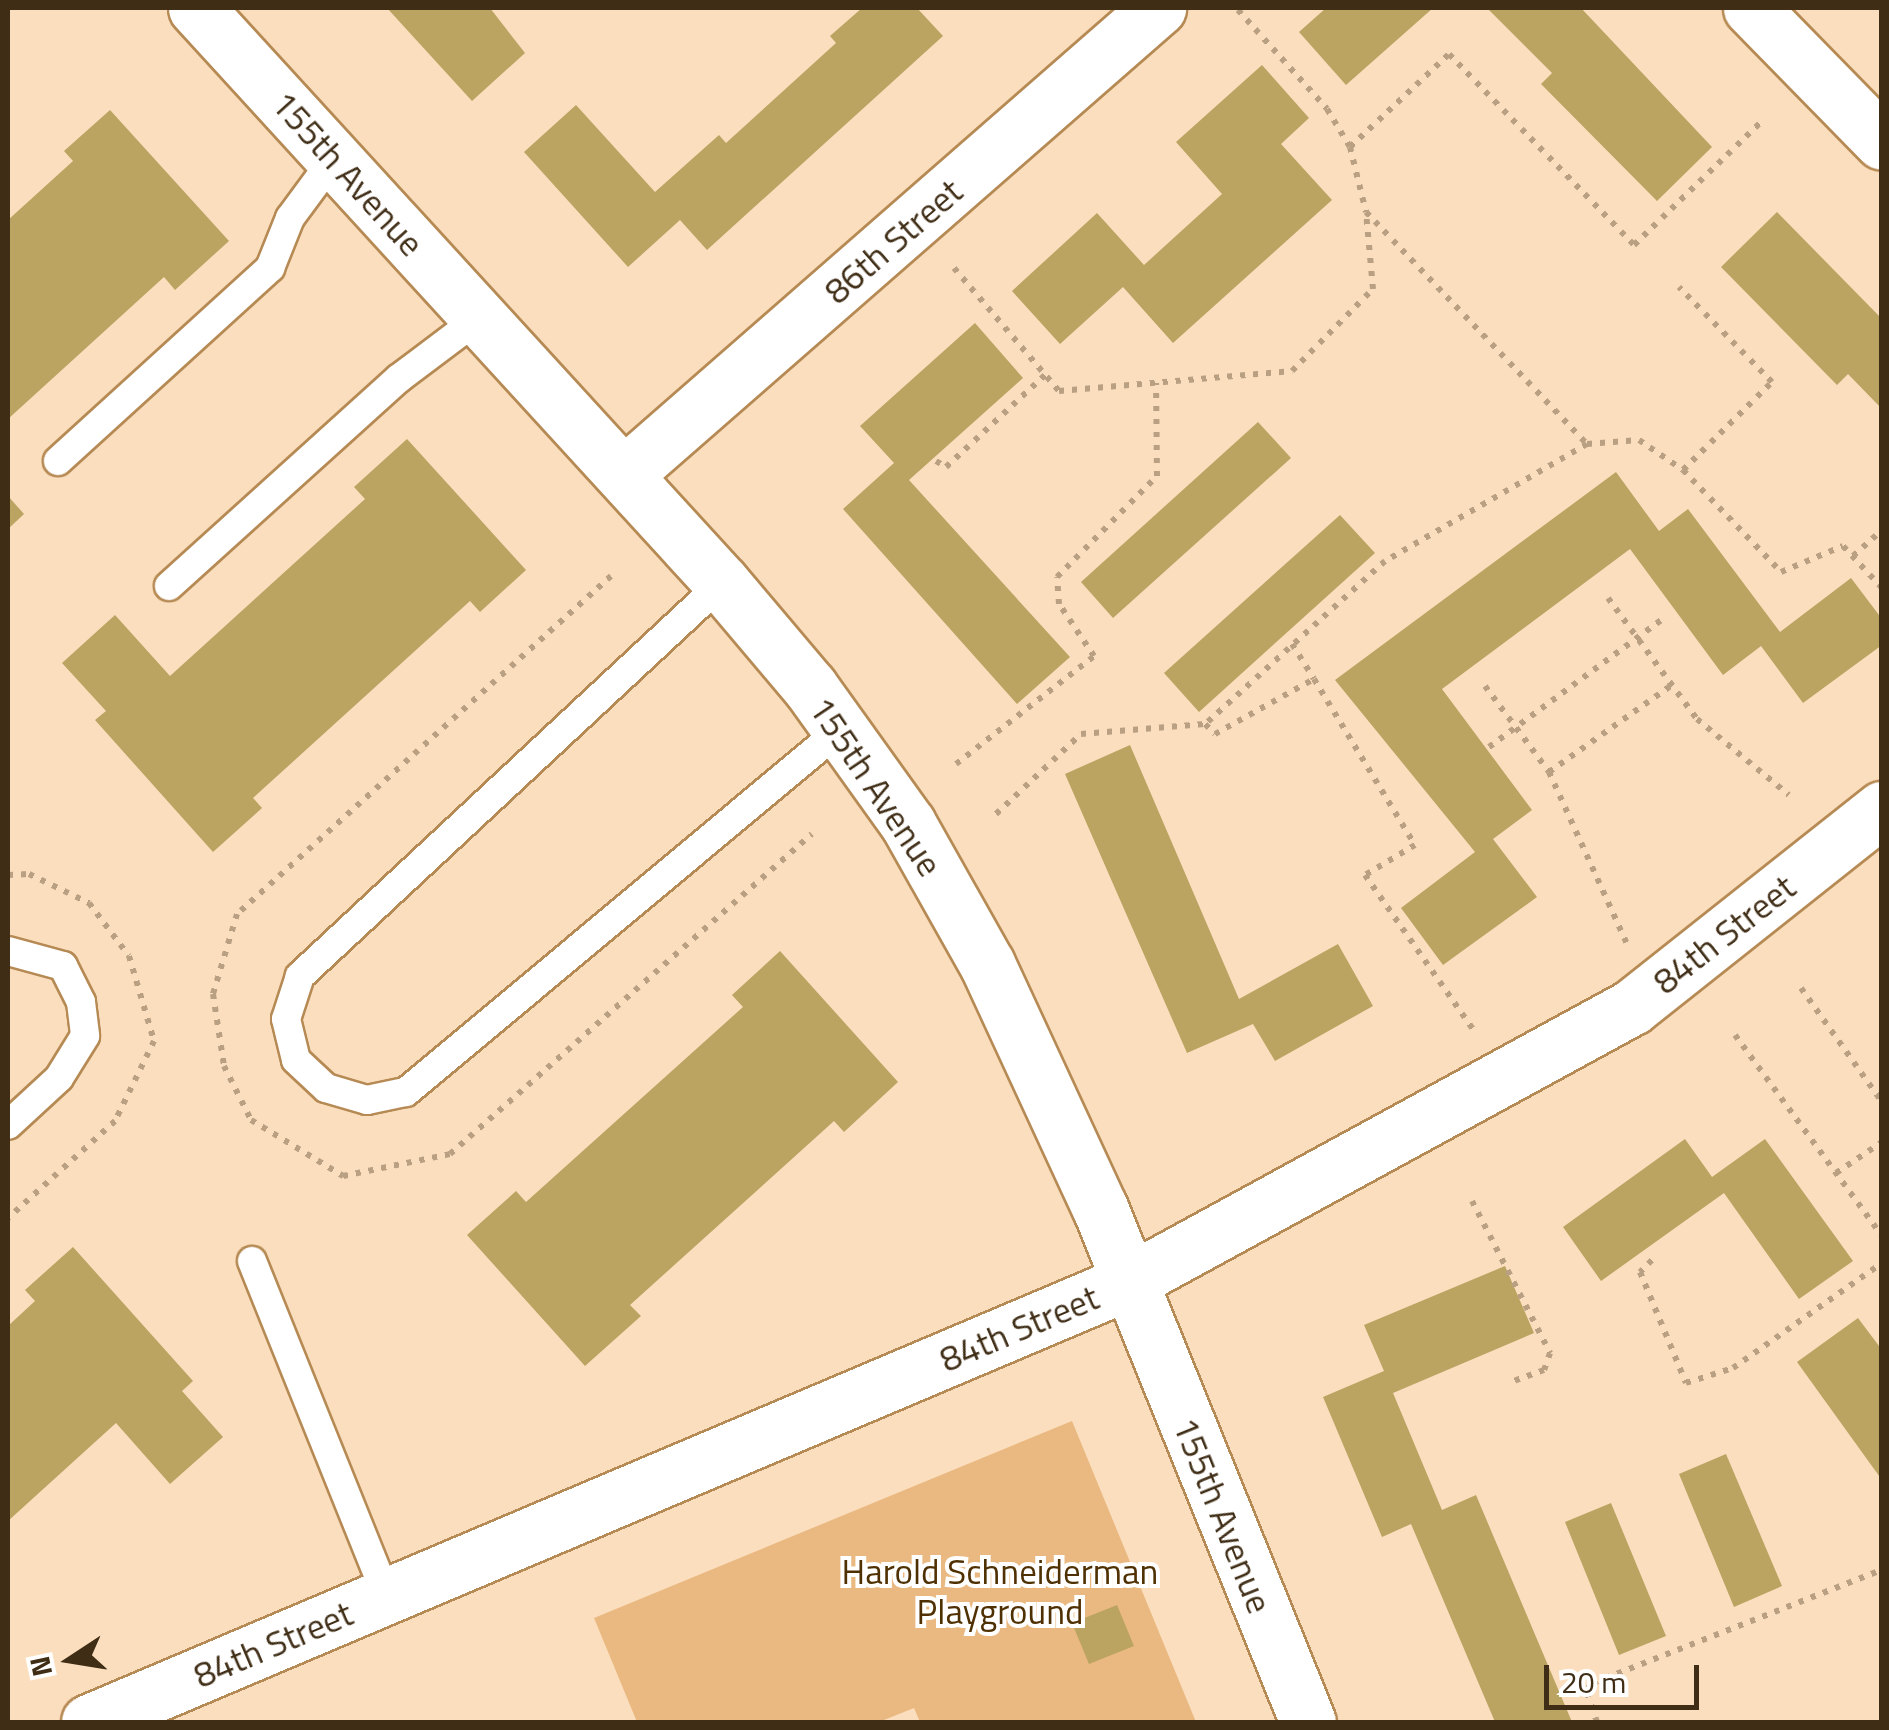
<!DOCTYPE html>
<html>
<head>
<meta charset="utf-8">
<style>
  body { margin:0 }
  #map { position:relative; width:1889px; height:1730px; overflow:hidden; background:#fbdebd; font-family:"Titillium Web",sans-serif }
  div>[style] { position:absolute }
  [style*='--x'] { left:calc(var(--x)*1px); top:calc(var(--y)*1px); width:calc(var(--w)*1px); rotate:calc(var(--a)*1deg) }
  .green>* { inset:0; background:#eab981 }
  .building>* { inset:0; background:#bba362 }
  .path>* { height:6px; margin-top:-3px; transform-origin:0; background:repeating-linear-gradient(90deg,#b9a082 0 5px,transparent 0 13px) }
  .roads { filter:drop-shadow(2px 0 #b68a54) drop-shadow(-2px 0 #b68a54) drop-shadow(0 2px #b68a54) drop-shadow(0 -2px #b68a54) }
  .service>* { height:28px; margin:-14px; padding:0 14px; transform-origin:14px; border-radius:14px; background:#fff }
  .minor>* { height:55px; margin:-27.5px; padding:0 27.5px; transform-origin:27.5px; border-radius:27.5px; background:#fff }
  span { translate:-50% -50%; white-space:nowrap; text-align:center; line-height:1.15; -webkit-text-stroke:8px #fff; paint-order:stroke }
  .street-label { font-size:35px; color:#3f2d16 }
  .park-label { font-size:35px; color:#4f3002 }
  .frame { position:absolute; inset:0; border:10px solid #3f2d16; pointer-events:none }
  .north { position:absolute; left:20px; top:1610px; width:100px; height:100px; -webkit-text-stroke:8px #fff; paint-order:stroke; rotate:258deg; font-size:28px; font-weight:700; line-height:40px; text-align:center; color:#3f2d16 }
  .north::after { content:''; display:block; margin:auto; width:35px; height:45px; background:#3f2d16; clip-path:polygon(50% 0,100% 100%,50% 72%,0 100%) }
  .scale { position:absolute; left:1544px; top:1665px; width:155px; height:45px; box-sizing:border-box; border:5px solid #3f2d16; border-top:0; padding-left:12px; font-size:30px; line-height:35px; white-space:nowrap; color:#3f2d16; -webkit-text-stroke:8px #fff; paint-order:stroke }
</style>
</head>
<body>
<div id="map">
  <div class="green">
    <i style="clip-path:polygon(1072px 1421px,1196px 1722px,920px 1722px,914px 1708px,879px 1722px,637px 1722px,594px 1618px)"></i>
  </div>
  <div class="building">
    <i style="clip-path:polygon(387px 8px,490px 8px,525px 53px,472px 101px)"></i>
    <i style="clip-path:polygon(862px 8px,917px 8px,943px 36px,707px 250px,680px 220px,628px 267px,524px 152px,576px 105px,655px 192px,719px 135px,726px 143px,836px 43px,830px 36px)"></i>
    <i style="clip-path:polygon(1326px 8px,1433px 8px,1346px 85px,1299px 32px)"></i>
    <i style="clip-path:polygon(1487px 8px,1581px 8px,1712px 147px,1657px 201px,1541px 84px,1552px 73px)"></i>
    <i style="clip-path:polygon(1262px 65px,1309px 118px,1281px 144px,1332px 200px,1173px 343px,1123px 287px,1060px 344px,1012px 291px,1097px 213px,1144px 265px,1222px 194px,1176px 142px)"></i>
    <i style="clip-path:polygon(110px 110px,229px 241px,175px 290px,164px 277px,8px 419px,8px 220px,73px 161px,64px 151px)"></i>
    <i style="clip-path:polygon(1777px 212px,1882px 319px,1882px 409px,1848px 374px,1837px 385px,1721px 267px)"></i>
    <i style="clip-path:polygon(975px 323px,1023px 378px,909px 480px,1070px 657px,1017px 704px,843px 509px,894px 463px,860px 426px)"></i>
    <i style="clip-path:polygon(1258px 422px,1291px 458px,1113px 618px,1081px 582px)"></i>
    <i style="clip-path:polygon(407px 439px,526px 570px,480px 612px,470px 601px,253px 798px,262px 808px,213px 852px,95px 720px,106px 711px,62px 663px,115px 615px,170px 676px,365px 499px,354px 487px)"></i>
    <i style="clip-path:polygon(1616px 472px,1659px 531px,1688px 509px,1780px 632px,1851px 578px,1882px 619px,1882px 645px,1803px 703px,1761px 646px,1723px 675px,1630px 549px,1442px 689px,1532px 810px,1493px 839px,1537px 897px,1443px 965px,1401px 908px,1475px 852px,1335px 680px)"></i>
    <i style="clip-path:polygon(8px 496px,24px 514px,8px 529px)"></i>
    <i style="clip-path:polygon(1340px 515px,1375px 553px,1199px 712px,1164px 673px)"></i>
    <i style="clip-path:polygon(1130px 745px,1239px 999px,1338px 944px,1373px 1006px,1275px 1061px,1253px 1024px,1187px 1053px,1065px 774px)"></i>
    <i style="clip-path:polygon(780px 951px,898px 1082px,844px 1132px,834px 1121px,630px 1305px,641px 1316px,585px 1366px,467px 1235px,516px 1191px,526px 1202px,743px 1007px,732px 995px)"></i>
    <i style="clip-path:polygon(1685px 1139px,1712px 1177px,1765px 1139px,1853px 1261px,1799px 1299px,1724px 1193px,1601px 1281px,1563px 1227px)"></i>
    <i style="clip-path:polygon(73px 1247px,193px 1381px,182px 1391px,223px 1437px,170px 1484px,116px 1423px,8px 1521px,8px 1326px,35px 1301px,25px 1290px)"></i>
    <i style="clip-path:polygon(1505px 1266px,1534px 1333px,1393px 1393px,1442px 1510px,1476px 1495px,1572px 1722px,1495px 1722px,1411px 1524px,1382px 1537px,1323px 1397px,1384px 1371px,1364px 1325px)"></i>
    <i style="clip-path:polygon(1858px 1318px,1882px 1350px,1882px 1480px,1797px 1362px)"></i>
    <i style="clip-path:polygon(1726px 1454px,1782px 1586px,1734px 1607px,1679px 1474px)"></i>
    <i style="clip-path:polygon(1611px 1503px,1666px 1636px,1619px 1655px,1565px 1522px)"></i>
    <i style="clip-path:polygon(1117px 1605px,1134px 1646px,1089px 1664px,1072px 1623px)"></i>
  </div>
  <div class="path">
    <i style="--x:1238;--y:10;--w:133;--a:48"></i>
    <i style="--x:1327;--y:109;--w:44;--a:58.8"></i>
    <i style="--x:1350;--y:147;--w:67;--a:76.2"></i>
    <i style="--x:1350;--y:147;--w:136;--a:-43.2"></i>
    <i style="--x:1449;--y:54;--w:266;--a:45.9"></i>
    <i style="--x:1634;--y:245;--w:177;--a:-44.1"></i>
    <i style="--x:954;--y:268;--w:162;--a:49.5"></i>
    <i style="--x:1059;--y:391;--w:234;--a:-4.9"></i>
    <i style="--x:1292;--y:371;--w:115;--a:-45.4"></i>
    <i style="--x:1373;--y:289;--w:77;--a:-95.2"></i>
    <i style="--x:1366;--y:212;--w:320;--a:46.4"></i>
    <i style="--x:1587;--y:444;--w:233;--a:149.9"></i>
    <i style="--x:1385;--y:561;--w:243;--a:137.8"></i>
    <i style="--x:1587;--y:444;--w:52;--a:-4.4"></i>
    <i style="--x:1639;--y:440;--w:53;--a:34.3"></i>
    <i style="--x:1683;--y:470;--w:125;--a:-44.7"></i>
    <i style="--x:1772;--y:382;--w:133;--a:-134.4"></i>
    <i style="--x:936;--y:461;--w:12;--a:31"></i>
    <i style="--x:946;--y:467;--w:135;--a:-42.9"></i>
    <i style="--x:1683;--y:470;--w:141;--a:46.1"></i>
    <i style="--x:1781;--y:572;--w:67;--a:-22.8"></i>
    <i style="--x:1843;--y:546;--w:57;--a:47.1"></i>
    <i style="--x:1853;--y:556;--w:39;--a:-42"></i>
    <i style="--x:611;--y:576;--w:504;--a:137.89"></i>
    <i style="--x:237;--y:914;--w:84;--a:106.7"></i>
    <i style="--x:213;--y:994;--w:73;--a:81.3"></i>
    <i style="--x:224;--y:1066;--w:60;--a:63.4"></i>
    <i style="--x:251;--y:1120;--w:108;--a:31.3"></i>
    <i style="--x:343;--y:1176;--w:109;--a:-11.6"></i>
    <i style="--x:450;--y:1154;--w:483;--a:-41.5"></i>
    <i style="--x:1608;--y:598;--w:150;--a:53.7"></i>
    <i style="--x:1697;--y:719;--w:119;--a:39.6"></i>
    <i style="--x:1292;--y:644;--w:41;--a:57.8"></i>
    <i style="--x:1485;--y:686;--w:107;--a:53.3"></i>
    <i style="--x:1549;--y:772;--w:151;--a:-35.3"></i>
    <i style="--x:1489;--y:747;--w:214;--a:-36.4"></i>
    <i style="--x:956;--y:764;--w:175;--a:-38"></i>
    <i style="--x:1094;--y:656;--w:63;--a:-123.9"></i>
    <i style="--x:1059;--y:604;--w:27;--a:-94"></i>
    <i style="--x:1057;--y:577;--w:142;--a:-45.3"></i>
    <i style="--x:1157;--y:476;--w:93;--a:-90.6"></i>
    <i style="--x:1549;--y:772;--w:189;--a:65.6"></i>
    <i style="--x:996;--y:814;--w:117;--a:-43.3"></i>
    <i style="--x:1081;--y:734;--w:124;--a:-4.6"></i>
    <i style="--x:1205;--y:724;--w:14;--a:45"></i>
    <i style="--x:1215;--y:734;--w:113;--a:-29.1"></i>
    <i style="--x:1314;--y:679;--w:194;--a:58.7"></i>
    <i style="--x:1415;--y:845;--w:58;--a:149"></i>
    <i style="--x:1365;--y:875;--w:192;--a:55"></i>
    <i style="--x:8;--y:875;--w:21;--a:-3"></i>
    <i style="--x:29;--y:874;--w:67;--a:25.8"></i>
    <i style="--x:89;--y:903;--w:66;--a:53"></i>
    <i style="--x:129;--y:956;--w:89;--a:73.6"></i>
    <i style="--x:154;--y:1041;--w:89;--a:116"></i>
    <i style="--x:115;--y:1121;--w:144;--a:137.8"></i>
    <i style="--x:1801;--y:988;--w:140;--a:54.6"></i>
    <i style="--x:1735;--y:1035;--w:249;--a:53.8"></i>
    <i style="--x:1836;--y:1173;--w:55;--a:-34"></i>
    <i style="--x:1472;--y:1201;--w:171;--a:62.8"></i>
    <i style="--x:1550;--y:1353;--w:18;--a:109"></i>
    <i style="--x:1544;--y:1370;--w:37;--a:160"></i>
    <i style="--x:1652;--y:1260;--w:17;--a:135"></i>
    <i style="--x:1640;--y:1272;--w:120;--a:67.5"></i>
    <i style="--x:1686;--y:1383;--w:49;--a:-17.7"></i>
    <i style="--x:1733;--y:1368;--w:182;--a:-35.2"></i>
    <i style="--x:1597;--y:1722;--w:34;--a:-109"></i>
    <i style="--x:1586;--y:1690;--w:10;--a:-45"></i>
    <i style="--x:1593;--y:1683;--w:310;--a:-21.4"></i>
  </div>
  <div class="roads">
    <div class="service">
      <i style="--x:58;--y:461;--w:287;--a:-42.3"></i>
      <i style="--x:270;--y:268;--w:54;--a:-68.2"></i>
      <i style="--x:290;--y:218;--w:76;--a:-53.6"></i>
      <i style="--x:722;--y:583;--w:577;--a:137.04"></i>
      <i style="--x:300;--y:976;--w:45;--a:108"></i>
      <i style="--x:286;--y:1019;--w:42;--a:76.3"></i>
      <i style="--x:296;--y:1060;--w:41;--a:43"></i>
      <i style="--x:326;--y:1088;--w:43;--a:16.3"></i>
      <i style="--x:367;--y:1100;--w:40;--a:-12"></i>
      <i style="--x:406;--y:1092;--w:567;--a:-39.84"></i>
      <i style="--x:169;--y:586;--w:309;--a:-42.1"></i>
      <i style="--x:398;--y:379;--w:101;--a:-37"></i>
      <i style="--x:8;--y:951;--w:57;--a:15.3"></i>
      <i style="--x:63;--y:966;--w:40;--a:63.4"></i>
      <i style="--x:81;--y:1002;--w:34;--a:83"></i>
      <i style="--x:85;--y:1036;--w:49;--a:121.8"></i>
      <i style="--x:59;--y:1078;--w:69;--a:137.3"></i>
      <i style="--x:252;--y:1261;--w:361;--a:68.1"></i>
    </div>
    <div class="minor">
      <i style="--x:196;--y:8;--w:779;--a:47.55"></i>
      <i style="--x:722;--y:583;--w:136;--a:49.8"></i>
      <i style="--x:810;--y:687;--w:168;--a:54.4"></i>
      <i style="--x:908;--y:824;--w:161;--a:60.6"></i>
      <i style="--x:987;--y:964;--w:269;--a:65.2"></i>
      <i style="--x:1100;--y:1208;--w:554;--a:67.97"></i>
      <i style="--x:1751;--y:8;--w:187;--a:45.6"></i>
      <i style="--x:626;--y:473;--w:707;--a:-41.16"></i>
      <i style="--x:89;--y:1722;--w:1128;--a:-22.95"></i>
      <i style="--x:1128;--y:1282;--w:574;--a:-28.62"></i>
      <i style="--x:1632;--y:1007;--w:319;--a:-38.4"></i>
    </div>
  </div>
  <div class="street-label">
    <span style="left:348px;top:173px;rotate:48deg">155th Avenue</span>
    <span style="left:893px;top:241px;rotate:-41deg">86th Street</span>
    <span style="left:876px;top:786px;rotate:56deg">155th Avenue</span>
    <span style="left:1724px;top:934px;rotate:-38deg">84th Street</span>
    <span style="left:1019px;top:1328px;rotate:-23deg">84th Street</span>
    <span style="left:1223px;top:1515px;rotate:68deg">155th Avenue</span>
    <span style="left:273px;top:1644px;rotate:-23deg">84th Street</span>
  </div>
  <div class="park-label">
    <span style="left:1000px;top:1591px">Harold Schneiderman<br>Playground</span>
  </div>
  <div class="frame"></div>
  <div class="north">N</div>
  <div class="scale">20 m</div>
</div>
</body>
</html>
